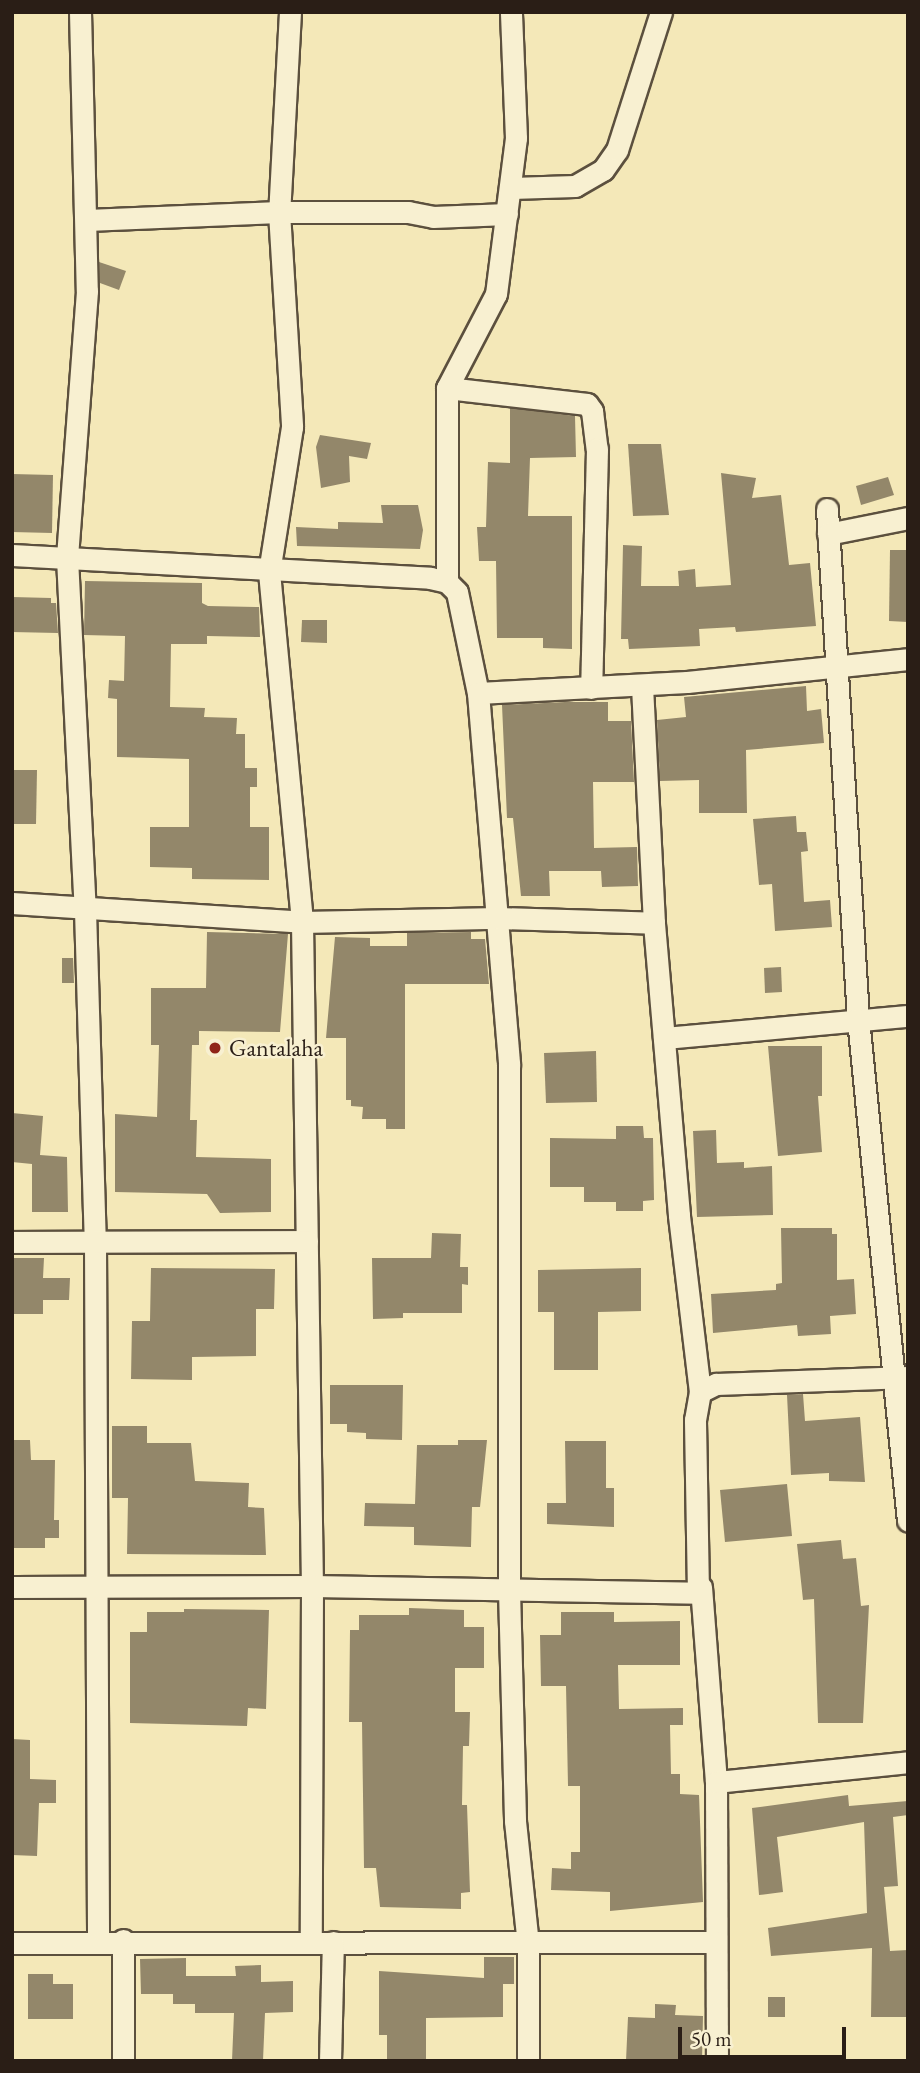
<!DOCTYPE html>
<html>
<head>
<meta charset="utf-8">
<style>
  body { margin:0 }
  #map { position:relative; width:920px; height:2073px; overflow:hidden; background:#f4e8b8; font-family:"EB Garamond",serif }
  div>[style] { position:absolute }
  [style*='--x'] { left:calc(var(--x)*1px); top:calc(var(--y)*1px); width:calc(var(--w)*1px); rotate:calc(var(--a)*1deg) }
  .building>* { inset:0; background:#93876a }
  .roads { filter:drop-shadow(2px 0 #5c503e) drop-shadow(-2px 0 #5c503e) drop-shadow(0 2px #5c503e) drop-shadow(0 -2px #5c503e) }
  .minor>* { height:21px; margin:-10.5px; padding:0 10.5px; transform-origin:10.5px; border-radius:10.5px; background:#f8f0d1 }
  .dots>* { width:19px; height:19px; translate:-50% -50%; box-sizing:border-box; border:4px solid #f8f0d1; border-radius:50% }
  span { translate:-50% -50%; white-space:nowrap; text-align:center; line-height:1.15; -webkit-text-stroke:5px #f8f0d1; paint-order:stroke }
  .poi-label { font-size:24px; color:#2a1e16 }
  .left { translate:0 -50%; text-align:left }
  .frame { position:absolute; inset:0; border:14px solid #2a1e16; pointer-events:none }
  .scale { position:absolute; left:678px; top:2027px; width:168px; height:32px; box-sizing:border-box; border:4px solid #2a1e16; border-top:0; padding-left:9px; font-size:21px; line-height:24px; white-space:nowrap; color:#2a1e16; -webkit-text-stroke:5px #f8f0d1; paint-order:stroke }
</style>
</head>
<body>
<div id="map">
  <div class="building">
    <i style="clip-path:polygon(99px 262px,126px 271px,119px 290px,100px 283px)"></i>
    <i style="clip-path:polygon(510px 408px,575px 416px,576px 457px,530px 458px,528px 516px,572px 516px,572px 649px,543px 648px,543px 638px,497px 638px,496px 561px,479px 561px,477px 527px,486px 527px,488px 462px,510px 463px)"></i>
    <i style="clip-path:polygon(320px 435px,371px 443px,367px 459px,349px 456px,350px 482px,321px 488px,316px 447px)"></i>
    <i style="clip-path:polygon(628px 444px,661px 444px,669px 515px,633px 516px)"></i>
    <i style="clip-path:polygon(721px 473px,756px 478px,752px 498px,781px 495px,789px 565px,810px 563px,816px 626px,736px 632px,735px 627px,699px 629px,700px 646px,629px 649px,628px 639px,621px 639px,623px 545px,642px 546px,641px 586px,679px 586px,678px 571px,695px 569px,696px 587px,731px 585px)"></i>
    <i style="clip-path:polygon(12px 474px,53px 475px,52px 533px,12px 532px)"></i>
    <i style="clip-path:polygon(888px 477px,894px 495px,861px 505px,856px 486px)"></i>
    <i style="clip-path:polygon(381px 505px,418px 505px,423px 530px,420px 549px,297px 546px,296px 527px,338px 529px,338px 522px,383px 523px)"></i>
    <i style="clip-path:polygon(890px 550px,908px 550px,908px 622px,889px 621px)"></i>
    <i style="clip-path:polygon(85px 581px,202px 583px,202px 603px,208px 606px,259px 607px,260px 637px,207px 636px,207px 644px,171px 644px,170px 707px,205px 708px,204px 717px,237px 718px,236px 734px,245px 734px,245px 768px,257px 768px,257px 787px,250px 787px,250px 827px,269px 827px,269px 880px,192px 879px,192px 868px,150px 867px,150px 827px,189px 827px,189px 759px,117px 757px,117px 699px,108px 698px,109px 680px,124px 681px,125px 636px,84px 635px)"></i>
    <i style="clip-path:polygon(12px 597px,51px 598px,51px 603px,56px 603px,58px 633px,12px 632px)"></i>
    <i style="clip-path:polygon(302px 620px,327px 620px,327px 643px,301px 642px)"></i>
    <i style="clip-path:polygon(806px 686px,807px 711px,821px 709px,824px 743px,746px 750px,747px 813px,699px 813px,699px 780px,660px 781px,657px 720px,686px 717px,684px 697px)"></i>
    <i style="clip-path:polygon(565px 702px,608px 702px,608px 721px,631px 721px,634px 782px,593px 782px,594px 848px,637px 847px,638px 886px,602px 887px,601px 871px,549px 871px,550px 896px,521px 896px,513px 818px,507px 818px,502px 705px)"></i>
    <i style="clip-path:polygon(12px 770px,37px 770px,36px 824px,12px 824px)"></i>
    <i style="clip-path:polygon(796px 816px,797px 832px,806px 832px,808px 851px,801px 852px,804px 902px,830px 900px,832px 927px,775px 931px,772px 884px,759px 885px,753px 819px)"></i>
    <i style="clip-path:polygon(207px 932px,288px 934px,280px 1032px,199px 1031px,199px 1045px,192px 1045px,190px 1120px,197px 1120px,196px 1157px,271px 1159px,271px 1212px,220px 1213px,207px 1194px,115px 1192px,115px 1114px,157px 1117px,159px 1045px,151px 1045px,151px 988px,206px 988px)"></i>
    <i style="clip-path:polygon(471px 932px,471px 939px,485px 939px,489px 984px,405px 984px,405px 1129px,386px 1129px,386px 1119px,362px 1119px,363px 1107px,351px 1106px,351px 1100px,346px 1100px,346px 1038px,326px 1038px,335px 937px,370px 938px,370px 946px,407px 946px,407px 933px)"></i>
    <i style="clip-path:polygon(62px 958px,73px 958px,74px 983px,62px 983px)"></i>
    <i style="clip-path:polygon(781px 967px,782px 992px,765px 993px,764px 968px)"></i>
    <i style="clip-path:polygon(768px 1046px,822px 1046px,822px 1096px,818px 1096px,822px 1152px,778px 1156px)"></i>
    <i style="clip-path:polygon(596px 1051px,597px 1102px,546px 1103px,544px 1053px)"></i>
    <i style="clip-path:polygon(12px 1113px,43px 1116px,40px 1155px,67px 1157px,68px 1212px,32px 1212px,32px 1164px,12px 1162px)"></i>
    <i style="clip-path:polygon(616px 1126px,643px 1126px,644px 1138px,653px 1138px,654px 1200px,643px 1201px,643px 1211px,616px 1211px,616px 1202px,584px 1202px,584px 1187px,550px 1187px,550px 1138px,616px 1139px)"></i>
    <i style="clip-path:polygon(716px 1130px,717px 1163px,744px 1162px,744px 1168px,772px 1166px,773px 1215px,697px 1217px,693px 1131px)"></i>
    <i style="clip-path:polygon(781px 1228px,832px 1228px,832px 1234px,837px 1234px,837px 1280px,854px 1279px,856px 1314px,830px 1316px,831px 1334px,798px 1336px,797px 1325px,713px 1333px,711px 1294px,776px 1290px,776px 1284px,782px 1283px)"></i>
    <i style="clip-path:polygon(432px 1233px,461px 1234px,460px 1267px,468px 1267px,468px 1285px,462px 1284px,462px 1313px,403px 1313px,403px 1318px,373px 1319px,372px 1258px,431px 1258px)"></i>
    <i style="clip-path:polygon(12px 1258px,44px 1258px,43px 1278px,70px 1278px,69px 1300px,43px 1300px,43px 1314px,12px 1314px)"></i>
    <i style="clip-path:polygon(151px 1268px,275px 1269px,274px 1309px,256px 1309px,256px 1356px,192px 1357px,192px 1380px,131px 1379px,132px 1321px,150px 1321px)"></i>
    <i style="clip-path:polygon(641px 1268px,641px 1311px,598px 1312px,598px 1370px,554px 1370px,554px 1312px,538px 1312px,538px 1270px)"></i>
    <i style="clip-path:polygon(330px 1385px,403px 1385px,402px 1440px,366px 1439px,366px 1433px,347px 1432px,347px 1424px,330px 1424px)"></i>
    <i style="clip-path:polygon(803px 1394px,805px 1421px,860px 1417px,865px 1482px,829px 1481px,829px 1473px,791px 1475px,787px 1395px)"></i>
    <i style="clip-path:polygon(112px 1426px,147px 1426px,147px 1443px,191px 1443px,195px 1481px,249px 1483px,248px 1507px,264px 1508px,266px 1555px,127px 1554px,128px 1498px,112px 1498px)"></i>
    <i style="clip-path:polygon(12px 1440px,30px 1440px,31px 1460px,55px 1460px,54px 1520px,59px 1520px,59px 1538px,45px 1538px,45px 1548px,12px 1548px)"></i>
    <i style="clip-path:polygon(458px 1440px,487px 1440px,480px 1507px,472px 1507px,471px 1547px,414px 1545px,414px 1527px,364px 1526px,365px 1503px,415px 1504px,417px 1445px,458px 1445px)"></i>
    <i style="clip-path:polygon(565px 1441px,606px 1441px,606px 1488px,614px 1488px,614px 1527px,547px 1524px,547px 1503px,566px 1503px)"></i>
    <i style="clip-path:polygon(787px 1484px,792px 1536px,725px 1542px,720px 1490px)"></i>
    <i style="clip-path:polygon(841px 1540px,843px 1559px,856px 1558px,861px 1606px,869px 1605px,863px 1723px,818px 1723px,814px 1599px,803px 1600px,797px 1544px)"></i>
    <i style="clip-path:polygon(409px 1608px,464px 1610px,464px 1627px,484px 1627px,484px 1668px,455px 1668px,455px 1712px,470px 1712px,469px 1746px,463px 1746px,462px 1805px,467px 1805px,470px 1892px,461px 1893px,461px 1909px,380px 1907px,376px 1868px,364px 1868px,362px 1722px,349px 1722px,350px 1630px,359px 1630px,359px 1615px,409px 1615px)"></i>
    <i style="clip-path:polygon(184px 1609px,269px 1610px,266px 1709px,248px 1708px,247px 1726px,130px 1723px,130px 1632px,147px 1632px,147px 1612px,184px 1612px)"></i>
    <i style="clip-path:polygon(561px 1612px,614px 1612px,614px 1622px,680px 1621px,680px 1665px,618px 1665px,619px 1709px,683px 1708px,683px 1725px,670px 1725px,671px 1774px,680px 1774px,680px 1794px,699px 1795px,703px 1902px,610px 1911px,610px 1892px,551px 1890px,552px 1868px,571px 1869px,571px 1852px,580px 1852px,580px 1786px,568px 1786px,566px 1686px,541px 1686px,540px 1635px,561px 1635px)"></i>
    <i style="clip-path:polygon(12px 1739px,30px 1740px,30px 1779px,56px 1780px,56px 1803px,39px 1803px,37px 1856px,12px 1855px)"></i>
    <i style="clip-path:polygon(848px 1795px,849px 1806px,908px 1801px,908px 1815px,893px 1817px,898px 1886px,884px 1887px,890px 1951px,908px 1950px,908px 2017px,871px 2017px,872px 1948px,771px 1956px,768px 1928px,867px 1913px,864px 1822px,777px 1837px,783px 1892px,759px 1895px,752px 1808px)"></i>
    <i style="clip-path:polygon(484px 1957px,514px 1957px,514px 1984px,503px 1984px,503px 2017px,426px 2018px,426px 2061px,387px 2061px,387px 2035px,379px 2035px,379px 1971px,484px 1978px)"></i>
    <i style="clip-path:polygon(186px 1958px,186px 1976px,236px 1976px,235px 1966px,261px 1965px,261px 1982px,293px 1981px,293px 2012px,265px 2013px,263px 2061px,232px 2061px,234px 2013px,195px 2013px,195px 2004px,173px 2004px,173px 1994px,141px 1994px,140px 1959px)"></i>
    <i style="clip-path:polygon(28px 1974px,53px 1974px,53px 1984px,73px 1984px,73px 2019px,28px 2019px)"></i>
    <i style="clip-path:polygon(768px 1997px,785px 1997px,785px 2017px,768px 2017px)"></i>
    <i style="clip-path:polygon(655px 2004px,676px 2005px,675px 2015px,703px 2016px,702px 2061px,626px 2061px,628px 2017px,655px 2018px)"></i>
  </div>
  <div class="roads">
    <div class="minor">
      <i style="--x:80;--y:12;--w:279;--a:88.6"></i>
      <i style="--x:87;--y:291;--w:268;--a:94.3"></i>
      <i style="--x:67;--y:558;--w:352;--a:87.1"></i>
      <i style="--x:85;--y:910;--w:333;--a:88.3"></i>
      <i style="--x:95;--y:1243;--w:697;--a:89.75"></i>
      <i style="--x:290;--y:12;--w:200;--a:93.1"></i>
      <i style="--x:279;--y:212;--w:215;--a:86.5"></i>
      <i style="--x:292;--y:427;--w:147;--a:99"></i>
      <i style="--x:269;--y:572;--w:352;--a:84.6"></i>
      <i style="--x:302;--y:922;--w:664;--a:89.14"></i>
      <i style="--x:312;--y:1586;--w:356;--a:90.2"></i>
      <i style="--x:511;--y:188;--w:64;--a:-1.8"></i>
      <i style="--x:575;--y:186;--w:32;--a:-30"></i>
      <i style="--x:603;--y:170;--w:24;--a:-55"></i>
      <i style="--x:617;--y:150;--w:145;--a:-72.3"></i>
      <i style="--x:87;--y:220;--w:192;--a:-2.4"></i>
      <i style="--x:279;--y:212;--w:129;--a:0"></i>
      <i style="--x:408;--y:212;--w:25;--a:11"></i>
      <i style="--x:433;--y:217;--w:74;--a:-2.3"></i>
      <i style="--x:447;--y:388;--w:141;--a:6.5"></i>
      <i style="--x:587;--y:404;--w:9;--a:54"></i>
      <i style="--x:592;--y:411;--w:38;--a:83"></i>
      <i style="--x:597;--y:449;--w:239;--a:91.4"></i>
      <i style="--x:827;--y:509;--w:511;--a:86.52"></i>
      <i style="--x:858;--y:1019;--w:504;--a:84.31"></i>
      <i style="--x:828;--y:534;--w:82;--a:-11.3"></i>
      <i style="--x:12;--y:555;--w:419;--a:3.1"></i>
      <i style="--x:430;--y:578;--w:17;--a:13"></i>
      <i style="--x:447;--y:582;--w:14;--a:45"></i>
      <i style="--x:457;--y:592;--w:103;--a:78.3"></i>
      <i style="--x:478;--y:693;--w:372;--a:85.2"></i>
      <i style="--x:509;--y:1064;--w:526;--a:90"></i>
      <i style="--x:509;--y:1590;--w:231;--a:88.5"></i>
      <i style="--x:515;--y:1821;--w:125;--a:84"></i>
      <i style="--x:528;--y:1945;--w:116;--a:90"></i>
      <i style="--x:447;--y:582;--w:194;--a:-90"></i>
      <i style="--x:447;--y:388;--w:106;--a:-62.5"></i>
      <i style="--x:496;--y:294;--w:157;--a:-82.7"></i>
      <i style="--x:516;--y:138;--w:126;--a:-92.3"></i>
      <i style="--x:478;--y:693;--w:209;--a:-3"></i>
      <i style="--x:687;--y:682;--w:222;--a:-5.9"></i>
      <i style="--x:12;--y:903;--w:291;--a:3.7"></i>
      <i style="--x:302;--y:922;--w:197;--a:-1.2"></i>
      <i style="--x:499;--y:918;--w:155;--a:1.8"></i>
      <i style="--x:664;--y:1038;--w:245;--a:-5.2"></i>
      <i style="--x:12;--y:1242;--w:295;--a:-0.2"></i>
      <i style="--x:700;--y:1392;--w:18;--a:-27"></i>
      <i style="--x:716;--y:1384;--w:192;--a:-2.1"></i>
      <i style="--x:12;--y:1587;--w:300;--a:-0.2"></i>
      <i style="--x:312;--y:1586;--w:386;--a:1"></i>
      <i style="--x:698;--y:1593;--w:173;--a:-91"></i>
      <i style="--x:695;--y:1420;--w:28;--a:-80"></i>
      <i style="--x:700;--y:1392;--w:178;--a:-96.8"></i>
      <i style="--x:679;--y:1215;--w:293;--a:-94.9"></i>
      <i style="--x:654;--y:923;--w:238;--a:-92.9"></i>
      <i style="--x:701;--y:1587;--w:196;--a:85.6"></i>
      <i style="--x:716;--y:1782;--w:279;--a:89.8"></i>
      <i style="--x:716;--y:1782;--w:193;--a:-5.9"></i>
      <i style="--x:12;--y:1943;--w:704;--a:-0.08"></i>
      <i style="--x:123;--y:2061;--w:121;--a:-90"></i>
      <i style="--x:330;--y:2061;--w:119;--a:-88.6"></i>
    </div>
  </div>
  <div class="dots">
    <i style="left:215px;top:1048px;background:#8f2418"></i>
  </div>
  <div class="poi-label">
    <span class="left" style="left:229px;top:1048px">Gantalaha</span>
  </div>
  <div class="frame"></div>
  <div class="scale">50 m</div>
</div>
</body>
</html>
